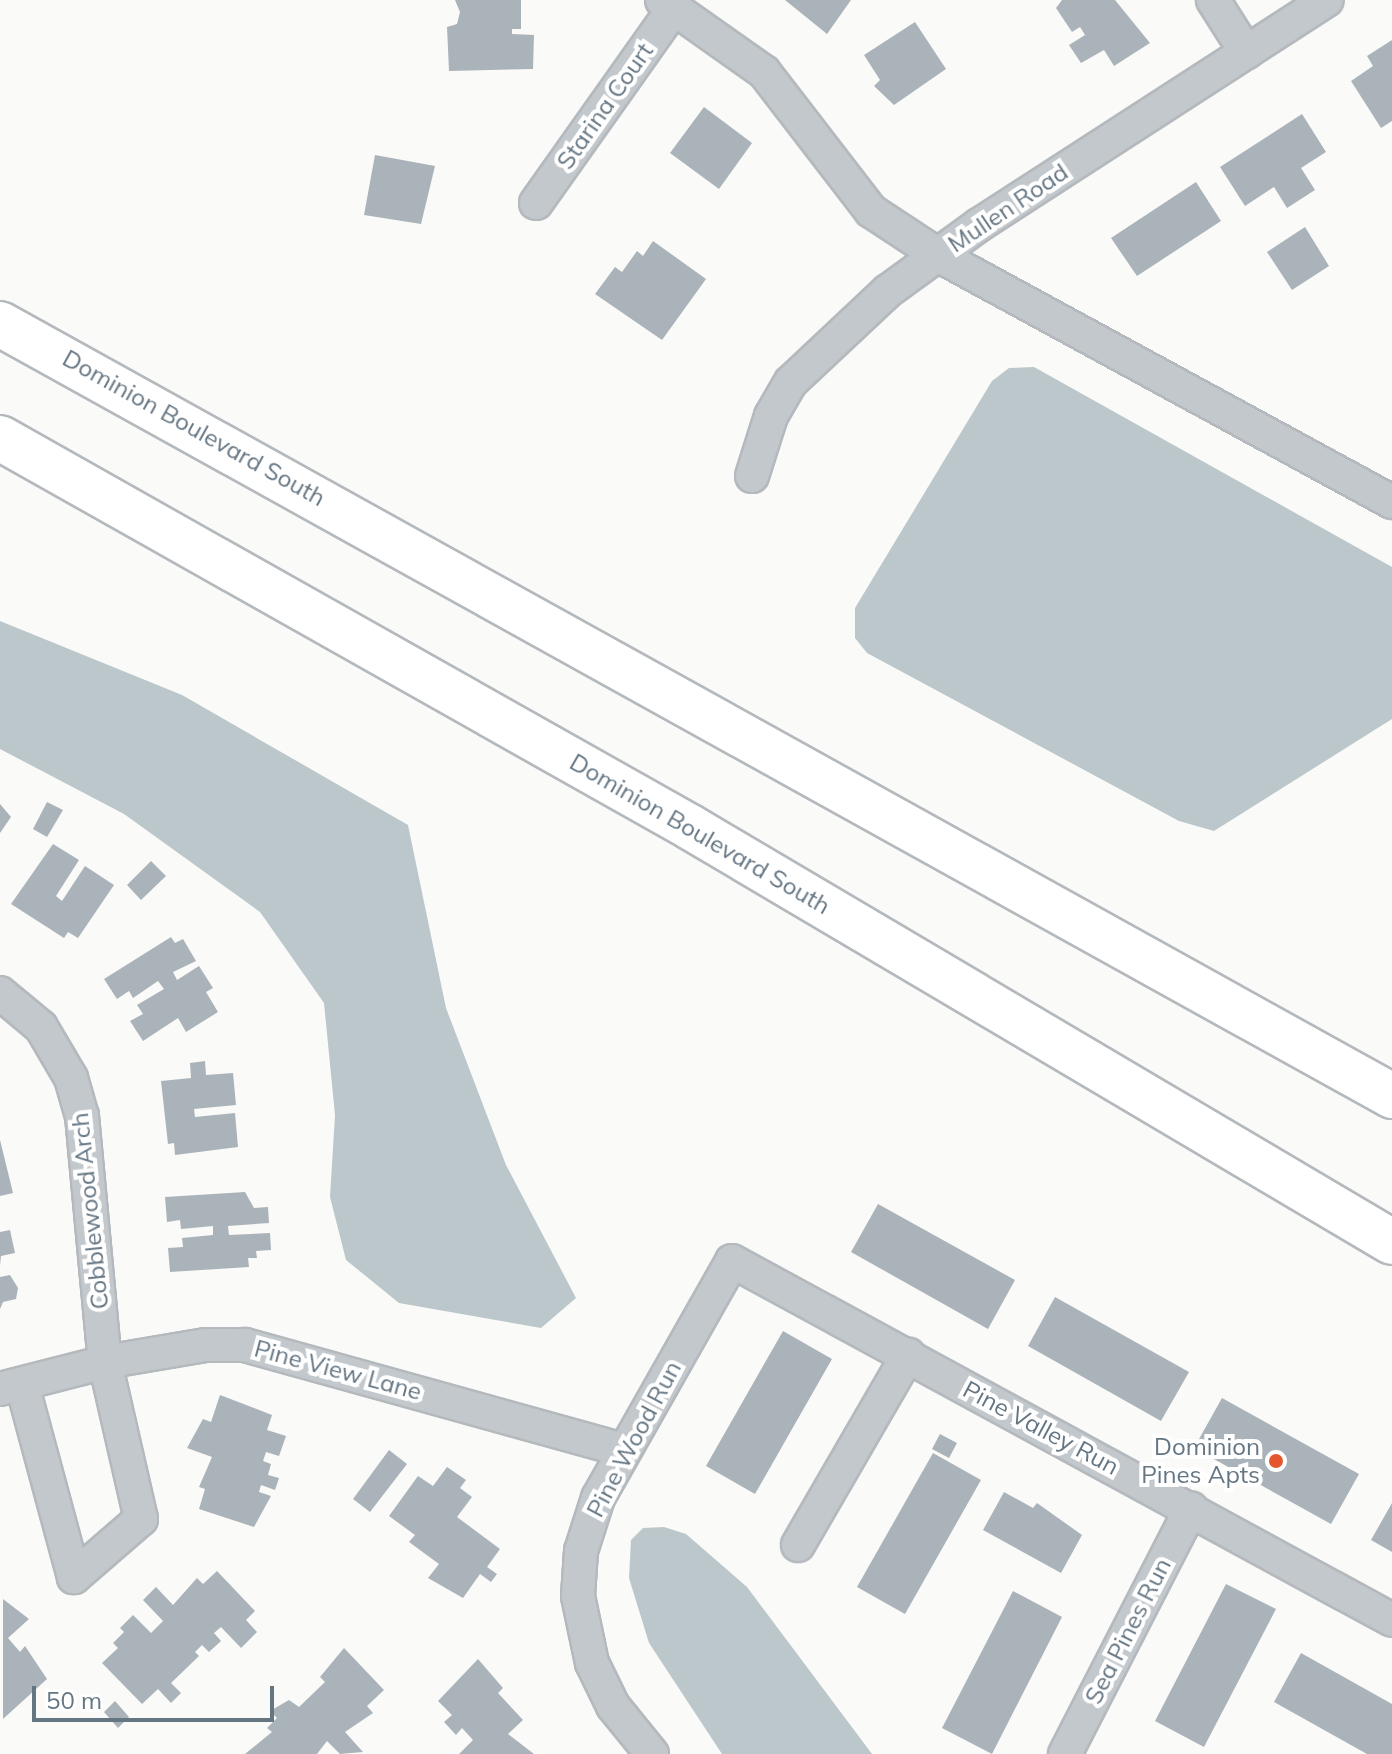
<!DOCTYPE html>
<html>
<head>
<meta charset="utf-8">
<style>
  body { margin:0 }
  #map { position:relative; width:1392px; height:1754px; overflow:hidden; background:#fafaf8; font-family:Mulish,sans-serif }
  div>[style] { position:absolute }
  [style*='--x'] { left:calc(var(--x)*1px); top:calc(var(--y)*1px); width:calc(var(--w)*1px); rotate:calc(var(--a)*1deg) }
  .water>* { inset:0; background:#bbc7cb }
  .building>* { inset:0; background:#aab3b9 }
  .roads { filter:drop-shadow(2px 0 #b4b9bd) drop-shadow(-2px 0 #b4b9bd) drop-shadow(0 2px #b4b9bd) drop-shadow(0 -2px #b4b9bd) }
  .minor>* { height:32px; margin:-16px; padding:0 16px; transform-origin:16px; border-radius:16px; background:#c3c8cc }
  .highway>* { height:44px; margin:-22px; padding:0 22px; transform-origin:22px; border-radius:22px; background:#fff }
  .dots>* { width:22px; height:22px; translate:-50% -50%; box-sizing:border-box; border:4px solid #fff; border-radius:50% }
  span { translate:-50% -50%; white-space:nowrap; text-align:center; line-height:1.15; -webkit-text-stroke:8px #fff; paint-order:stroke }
  .street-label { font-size:24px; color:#657683 }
  .poi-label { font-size:24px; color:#657683 }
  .right { translate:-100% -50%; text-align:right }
  .scale { position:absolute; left:32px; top:1686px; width:242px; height:36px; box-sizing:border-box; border:4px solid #657683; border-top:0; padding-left:10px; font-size:24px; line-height:28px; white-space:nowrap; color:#657683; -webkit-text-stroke:6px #fff; paint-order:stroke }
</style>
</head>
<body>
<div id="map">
  <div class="water">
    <i style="clip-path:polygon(1034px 367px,1392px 567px,1392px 719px,1214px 831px,1179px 821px,867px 653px,855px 638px,855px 608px,992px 381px,1009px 368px)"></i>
    <i style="clip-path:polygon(0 621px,182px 695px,408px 825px,446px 1008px,506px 1165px,576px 1298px,541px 1328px,399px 1303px,346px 1260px,330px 1197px,335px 1115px,324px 1003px,260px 912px,124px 814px,0 749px)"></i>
    <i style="clip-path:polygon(664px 1527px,686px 1534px,747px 1587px,872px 1754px,722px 1754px,649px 1643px,629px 1578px,631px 1540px,643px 1528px)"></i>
  </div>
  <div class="building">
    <i style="clip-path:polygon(455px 0,521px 0,521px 29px,512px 29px,512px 34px,534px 35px,533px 69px,449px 71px,447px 27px,457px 24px,460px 12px)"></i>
    <i style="clip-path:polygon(785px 0,851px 0,827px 34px)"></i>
    <i style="clip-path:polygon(1062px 0,1115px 0,1150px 43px,1114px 66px,1104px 50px,1081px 63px,1069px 45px,1085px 35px,1080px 27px,1072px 32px,1056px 8px)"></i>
    <i style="clip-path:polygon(915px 22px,946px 69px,894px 105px,874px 86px,880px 80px,864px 55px)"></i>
    <i style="clip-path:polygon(1392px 40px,1392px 121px,1381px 128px,1351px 81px,1373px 66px,1367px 56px)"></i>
    <i style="clip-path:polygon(704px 107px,752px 143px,719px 189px,670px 153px)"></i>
    <i style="clip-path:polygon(1302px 114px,1326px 152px,1301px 168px,1315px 190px,1287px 208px,1274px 187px,1245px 206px,1220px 167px)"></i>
    <i style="clip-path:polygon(375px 155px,435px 166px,421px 224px,364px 215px)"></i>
    <i style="clip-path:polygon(1196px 182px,1221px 221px,1137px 276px,1111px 238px)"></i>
    <i style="clip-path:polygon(1305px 227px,1329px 266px,1292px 290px,1267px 252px)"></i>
    <i style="clip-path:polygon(653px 241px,706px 279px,662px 340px,595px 294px,615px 267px,622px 272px,637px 251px,643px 256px)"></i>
    <i style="clip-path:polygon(47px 802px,63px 810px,47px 837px,33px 829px)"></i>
    <i style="clip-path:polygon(0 804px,11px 817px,0 833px)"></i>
    <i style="clip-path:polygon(53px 844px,79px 860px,56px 896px,62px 901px,85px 866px,114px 885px,78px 938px,68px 932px,64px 938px,11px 904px)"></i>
    <i style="clip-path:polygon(151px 861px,166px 876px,141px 900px,127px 885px)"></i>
    <i style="clip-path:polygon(171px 937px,175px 943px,183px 939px,196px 961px,173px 972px,177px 980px,199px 966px,213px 988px,206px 992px,218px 1012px,186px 1032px,178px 1018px,143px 1041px,130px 1021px,143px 1014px,137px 1005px,164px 989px,158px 981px,133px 998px,129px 991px,117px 999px,104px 979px)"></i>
    <i style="clip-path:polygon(205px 1061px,206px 1075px,233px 1073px,236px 1105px,194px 1109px,195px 1117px,235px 1113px,238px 1147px,175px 1155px,174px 1143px,168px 1144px,161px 1081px,191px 1078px,190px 1063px)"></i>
    <i style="clip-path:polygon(0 1140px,13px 1193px,0 1196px)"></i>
    <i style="clip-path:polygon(245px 1192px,254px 1208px,268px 1207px,269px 1223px,228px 1226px,229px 1235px,270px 1233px,271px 1250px,256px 1251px,257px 1258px,248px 1258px,249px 1267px,170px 1272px,168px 1248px,183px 1247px,182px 1238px,213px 1235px,213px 1226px,181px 1229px,180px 1220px,167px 1222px,165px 1197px)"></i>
    <i style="clip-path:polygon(878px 1204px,1015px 1280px,988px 1329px,851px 1252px)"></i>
    <i style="clip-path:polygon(10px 1230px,15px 1253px,1px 1256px,0 1266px,0 1232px)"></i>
    <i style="clip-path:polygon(10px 1275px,18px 1288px,16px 1299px,3px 1302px,0 1309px,0 1277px)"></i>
    <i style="clip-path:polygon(1055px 1297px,1189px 1372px,1161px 1421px,1028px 1346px)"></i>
    <i style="clip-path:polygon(783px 1331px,832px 1359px,755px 1494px,706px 1466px)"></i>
    <i style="clip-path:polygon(220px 1395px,272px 1415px,267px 1430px,286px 1436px,279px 1456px,266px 1452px,263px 1461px,271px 1464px,268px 1475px,279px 1478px,275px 1490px,261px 1485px,259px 1492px,271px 1496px,254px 1527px,199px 1509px,205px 1489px,199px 1487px,212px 1457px,187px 1448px,203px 1419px,211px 1422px)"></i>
    <i style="clip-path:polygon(1222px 1398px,1359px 1474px,1331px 1524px,1194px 1448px)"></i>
    <i style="clip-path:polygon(940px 1434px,957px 1443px,949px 1458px,932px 1449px)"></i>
    <i style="clip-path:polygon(389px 1450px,407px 1464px,370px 1512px,353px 1499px)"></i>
    <i style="clip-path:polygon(933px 1453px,981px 1480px,905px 1614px,857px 1587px)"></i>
    <i style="clip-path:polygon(447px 1467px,466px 1480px,460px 1488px,472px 1497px,457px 1517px,500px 1549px,487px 1567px,497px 1574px,491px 1582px,480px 1574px,463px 1598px,428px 1578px,439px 1564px,409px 1542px,415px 1535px,389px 1516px,418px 1476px,433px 1486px)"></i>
    <i style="clip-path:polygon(1004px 1492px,1033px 1508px,1037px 1503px,1082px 1535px,1061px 1573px,983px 1530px)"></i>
    <i style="clip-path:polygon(1392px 1503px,1392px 1552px,1371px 1540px)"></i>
    <i style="clip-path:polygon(217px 1571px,255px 1611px,246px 1620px,257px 1632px,241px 1648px,221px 1627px,214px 1633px,221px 1641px,209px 1652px,202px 1645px,195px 1652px,199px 1656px,171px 1683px,181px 1693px,171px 1703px,158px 1689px,142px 1704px,102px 1663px,118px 1648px,113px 1643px,124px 1632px,120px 1628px,133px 1615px,151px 1633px,163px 1621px,143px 1600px,156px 1587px,173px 1605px,197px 1578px,203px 1584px)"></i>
    <i style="clip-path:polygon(1226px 1584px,1276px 1609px,1204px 1747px,1155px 1721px)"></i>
    <i style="clip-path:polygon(1013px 1591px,1062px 1617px,992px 1754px,942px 1728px)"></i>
    <i style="clip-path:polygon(3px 1599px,29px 1619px,8px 1638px,20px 1652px,25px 1646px,47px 1679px,3px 1719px)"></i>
    <i style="clip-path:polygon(344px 1648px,384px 1690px,367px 1706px,373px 1713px,345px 1732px,363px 1752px,340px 1754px,327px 1741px,317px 1754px,245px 1754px,272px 1732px,267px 1728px,277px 1718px,270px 1711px,289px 1700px,299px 1707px,325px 1682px,320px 1677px)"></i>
    <i style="clip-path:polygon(1301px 1653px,1392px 1704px,1392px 1754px,1367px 1754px,1274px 1702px)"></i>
    <i style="clip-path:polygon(478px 1659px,503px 1688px,498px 1693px,523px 1720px,508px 1734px,534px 1754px,459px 1754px,473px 1740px,462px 1728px,456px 1735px,444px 1722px,452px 1715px,438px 1701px)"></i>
    <i style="clip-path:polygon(115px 1701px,129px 1717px,118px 1728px,104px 1712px)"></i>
  </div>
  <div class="roads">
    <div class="minor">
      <i style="--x:662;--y:0;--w:125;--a:35.2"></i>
      <i style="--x:764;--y:72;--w:175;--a:52.4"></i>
      <i style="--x:871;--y:211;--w:80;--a:33.3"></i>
      <i style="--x:938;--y:255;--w:517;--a:28.55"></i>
      <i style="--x:1213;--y:0;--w:62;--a:57.6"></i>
      <i style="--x:536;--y:203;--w:239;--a:-54.7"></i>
      <i style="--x:752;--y:476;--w:63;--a:-72.4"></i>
      <i style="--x:771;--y:416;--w:39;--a:-60"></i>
      <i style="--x:791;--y:382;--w:133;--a:-43.2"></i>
      <i style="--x:888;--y:291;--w:112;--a:-36"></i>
      <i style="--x:979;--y:225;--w:414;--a:-32.9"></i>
      <i style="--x:0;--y:993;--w:53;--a:39.7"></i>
      <i style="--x:41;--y:1027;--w:59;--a:59.5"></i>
      <i style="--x:71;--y:1078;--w:40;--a:74"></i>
      <i style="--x:82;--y:1116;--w:247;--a:84.7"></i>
      <i style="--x:105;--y:1362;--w:161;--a:77.1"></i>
      <i style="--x:141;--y:1519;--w:89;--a:139.1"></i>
      <i style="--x:74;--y:1577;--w:200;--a:-105.1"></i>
      <i style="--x:0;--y:1389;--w:108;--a:-14.4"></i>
      <i style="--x:105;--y:1362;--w:102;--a:-9.6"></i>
      <i style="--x:206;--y:1345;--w:39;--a:0"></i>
      <i style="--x:245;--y:1345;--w:393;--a:15.5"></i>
      <i style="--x:798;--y:1545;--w:220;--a:-59.9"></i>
      <i style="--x:652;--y:1754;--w:62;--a:-129.1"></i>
      <i style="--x:613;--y:1706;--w:48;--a:-116"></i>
      <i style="--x:592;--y:1663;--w:68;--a:-101.8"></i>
      <i style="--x:578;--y:1596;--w:45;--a:-86.2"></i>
      <i style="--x:581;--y:1551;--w:56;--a:-72.2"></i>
      <i style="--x:598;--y:1498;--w:272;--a:-60.5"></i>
      <i style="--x:732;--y:1261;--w:751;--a:28.54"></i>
      <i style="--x:1065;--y:1754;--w:276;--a:-62.8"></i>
    </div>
    <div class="highway">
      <i style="--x:0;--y:324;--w:1592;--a:29.01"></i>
      <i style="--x:0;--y:438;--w:792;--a:29.41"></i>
      <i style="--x:690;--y:827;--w:815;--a:30.59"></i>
    </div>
  </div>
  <div class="dots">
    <i style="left:1276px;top:1461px;background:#e4572e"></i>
  </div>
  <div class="street-label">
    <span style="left:605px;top:106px;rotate:-55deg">Starina Court</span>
    <span style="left:1008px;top:208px;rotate:-34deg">Mullen Road</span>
    <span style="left:194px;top:428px;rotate:29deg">Dominion Boulevard South</span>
    <span style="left:700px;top:834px;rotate:30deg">Dominion Boulevard South</span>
    <span style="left:90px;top:1211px;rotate:-96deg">Cobblewood Arch</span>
    <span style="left:338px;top:1370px;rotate:15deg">Pine View Lane</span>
    <span style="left:1041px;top:1428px;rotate:28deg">Pine Valley Run</span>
    <span style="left:634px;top:1439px;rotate:-62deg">Pine Wood Run</span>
    <span style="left:1128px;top:1631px;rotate:-63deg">Sea Pines Run</span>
  </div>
  <div class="poi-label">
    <span class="right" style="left:1260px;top:1461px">Dominion<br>Pines Apts</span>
  </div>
  <div class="scale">50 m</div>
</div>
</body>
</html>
